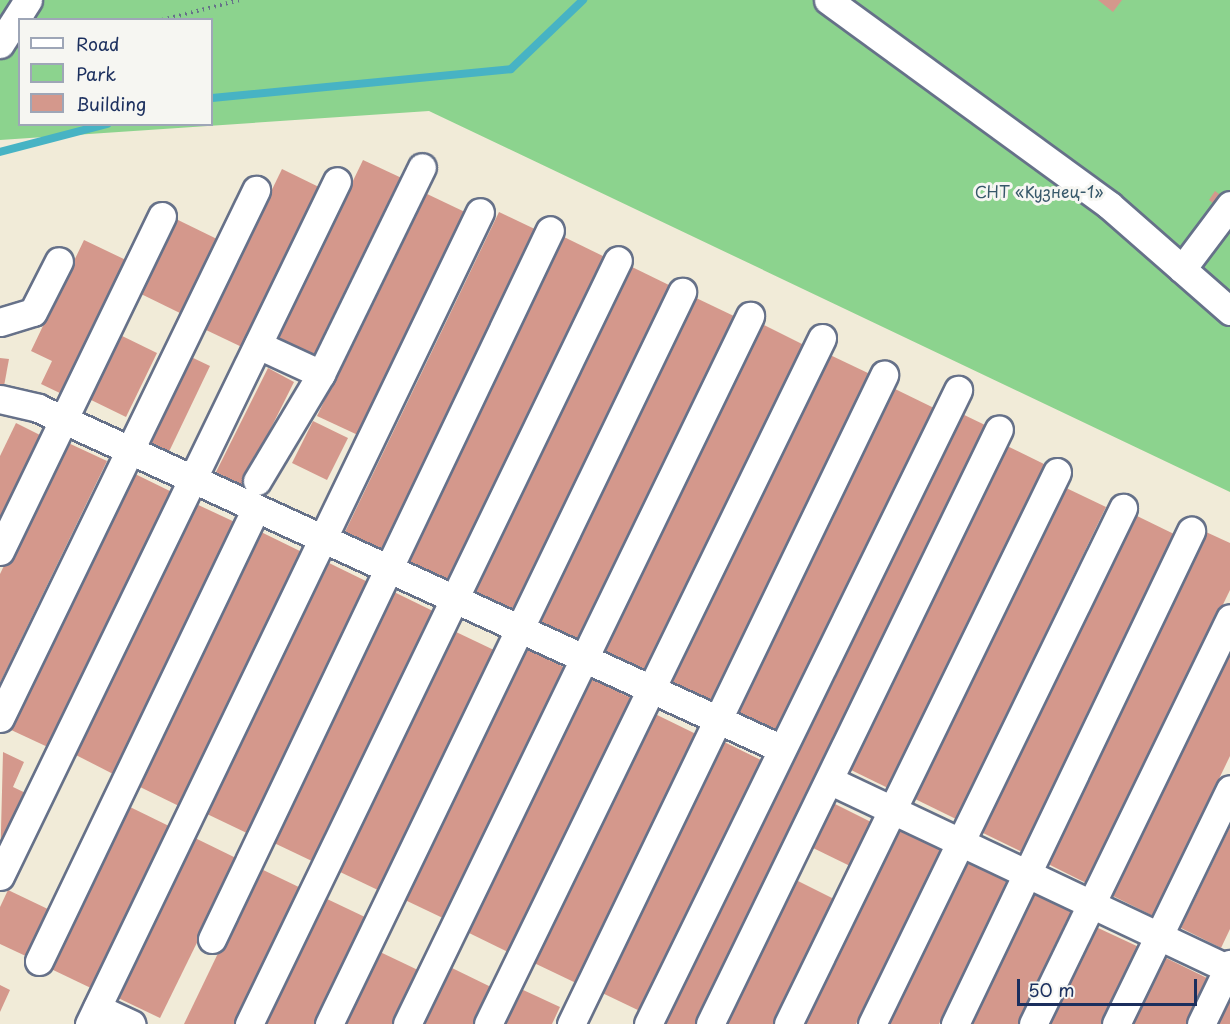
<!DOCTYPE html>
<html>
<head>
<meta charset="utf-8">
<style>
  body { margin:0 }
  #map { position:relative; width:1230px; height:1024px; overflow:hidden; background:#f1ebd8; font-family:"Playpen Sans",sans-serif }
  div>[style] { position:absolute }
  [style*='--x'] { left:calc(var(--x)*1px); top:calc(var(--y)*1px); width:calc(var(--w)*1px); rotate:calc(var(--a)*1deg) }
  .green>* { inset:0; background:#8cd38e }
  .stream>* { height:8px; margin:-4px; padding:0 4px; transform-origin:4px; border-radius:4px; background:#47b3c4 }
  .building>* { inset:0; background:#d4988c }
  .path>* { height:4px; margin-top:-2px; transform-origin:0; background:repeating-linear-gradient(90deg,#667189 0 1.5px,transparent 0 6px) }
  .roads { filter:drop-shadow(2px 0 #667189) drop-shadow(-2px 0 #667189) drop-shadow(0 2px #667189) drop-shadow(0 -2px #667189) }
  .minor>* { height:27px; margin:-13.5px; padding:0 13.5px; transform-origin:13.5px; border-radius:13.5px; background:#fff }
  span { translate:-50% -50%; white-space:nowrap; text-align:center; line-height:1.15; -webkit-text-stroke:6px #f6f6f2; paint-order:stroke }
  .park-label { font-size:16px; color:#37586a }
  .legend { position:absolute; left:18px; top:18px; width:195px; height:108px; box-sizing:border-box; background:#f6f6f2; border:2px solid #9ea6b7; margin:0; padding:8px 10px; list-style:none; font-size:18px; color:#1b2f5e }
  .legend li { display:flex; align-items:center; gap:12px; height:30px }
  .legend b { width:30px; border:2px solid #9ea6b7 }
  .scale { position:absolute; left:1017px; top:979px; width:180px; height:27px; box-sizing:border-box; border:3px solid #1b2f5e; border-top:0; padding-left:8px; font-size:18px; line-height:21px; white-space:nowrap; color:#1b2f5e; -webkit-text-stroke:4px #f6f6f2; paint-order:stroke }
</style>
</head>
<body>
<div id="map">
  <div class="green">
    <i style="clip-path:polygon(evenodd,0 0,1230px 0,1230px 492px,429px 111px,0 140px,0 0,20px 20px,212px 20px,212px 124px,20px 124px,20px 20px)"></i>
  </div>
  <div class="stream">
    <i style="--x:212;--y:98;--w:300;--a:-5.5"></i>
    <i style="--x:511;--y:69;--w:100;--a:-43.8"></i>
    <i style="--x:0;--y:152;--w:111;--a:-14.7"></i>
  </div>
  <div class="building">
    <i style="clip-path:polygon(1098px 0,1122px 0,1113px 12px)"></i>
    <i style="clip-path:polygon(363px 160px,406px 180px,319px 359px,277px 339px)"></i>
    <i style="clip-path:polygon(282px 169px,323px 189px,246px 349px,204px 329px)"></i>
    <i style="clip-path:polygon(1215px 191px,1227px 200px,1220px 209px,1209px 200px)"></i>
    <i style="clip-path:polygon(425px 193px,467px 213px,360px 436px,317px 416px)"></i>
    <i style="clip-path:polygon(499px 212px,541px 232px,385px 554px,344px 534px)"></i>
    <i style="clip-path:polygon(176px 219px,219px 240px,184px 315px,139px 293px)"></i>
    <i style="clip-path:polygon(564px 237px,609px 259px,451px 585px,406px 563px)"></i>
    <i style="clip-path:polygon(84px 240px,128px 261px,64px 395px,41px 384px,52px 361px,31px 351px)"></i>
    <i style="clip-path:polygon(630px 266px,673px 287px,514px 616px,471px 595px)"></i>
    <i style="clip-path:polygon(692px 296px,738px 318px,578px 646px,533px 624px)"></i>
    <i style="clip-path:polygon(760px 323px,806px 346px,646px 677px,600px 655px)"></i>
    <i style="clip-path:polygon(116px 333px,157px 353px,126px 417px,85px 397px)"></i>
    <i style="clip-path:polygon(828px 354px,870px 374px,710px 704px,668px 684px)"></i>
    <i style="clip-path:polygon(189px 356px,210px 366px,165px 460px,144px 450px)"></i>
    <i style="clip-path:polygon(0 358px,9px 359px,4px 386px,0 385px)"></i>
    <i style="clip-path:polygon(268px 368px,294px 382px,242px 486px,216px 472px)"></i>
    <i style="clip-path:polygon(893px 388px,934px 408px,775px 737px,734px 717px)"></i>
    <i style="clip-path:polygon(956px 411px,985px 425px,695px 1024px,660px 1024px)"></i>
    <i style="clip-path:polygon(313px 421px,348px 438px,327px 480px,292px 463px)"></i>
    <i style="clip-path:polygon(16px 423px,42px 436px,0 523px,0 456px)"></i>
    <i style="clip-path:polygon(64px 441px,107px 461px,0 683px,0 574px)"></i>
    <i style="clip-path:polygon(1005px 445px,1046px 465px,890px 789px,849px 769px)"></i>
    <i style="clip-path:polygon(133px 473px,176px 494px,52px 749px,9px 729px)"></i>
    <i style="clip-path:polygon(1062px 486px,1106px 507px,956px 819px,911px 797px)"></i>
    <i style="clip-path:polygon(194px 503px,239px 524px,117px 776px,72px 753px)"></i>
    <i style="clip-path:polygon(1135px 515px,1176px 535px,1022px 852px,981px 832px)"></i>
    <i style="clip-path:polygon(261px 532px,306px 554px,183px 808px,138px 786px)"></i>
    <i style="clip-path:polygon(1206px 532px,1230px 543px,1230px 590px,1088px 884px,1046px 863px)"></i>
    <i style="clip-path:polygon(329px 563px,372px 584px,251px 835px,207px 814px)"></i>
    <i style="clip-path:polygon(394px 592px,435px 612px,314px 862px,272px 842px)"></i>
    <i style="clip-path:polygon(454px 631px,496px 651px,380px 891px,338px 871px)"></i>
    <i style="clip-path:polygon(526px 649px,568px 669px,447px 920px,405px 900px)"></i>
    <i style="clip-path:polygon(1230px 649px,1230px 756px,1153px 916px,1111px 895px)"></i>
    <i style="clip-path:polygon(590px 678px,633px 699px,510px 953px,467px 932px)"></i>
    <i style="clip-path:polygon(653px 713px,696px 734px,576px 983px,532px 962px)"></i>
    <i style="clip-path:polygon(720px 740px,763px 761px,642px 1012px,598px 991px)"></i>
    <i style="clip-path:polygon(3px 752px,24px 762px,13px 787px,34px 797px,0 870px)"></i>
    <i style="clip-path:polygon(831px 802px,871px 822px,850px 866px,809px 846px)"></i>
    <i style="clip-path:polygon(128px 806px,173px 828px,95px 990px,49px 968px)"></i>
    <i style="clip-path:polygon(1230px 827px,1230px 929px,1221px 948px,1181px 928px)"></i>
    <i style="clip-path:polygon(894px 828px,941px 850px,856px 1024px,799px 1024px)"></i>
    <i style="clip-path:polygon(193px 837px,238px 859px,160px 1018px,116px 997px)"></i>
    <i style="clip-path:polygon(964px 861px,1008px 882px,939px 1024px,885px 1024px)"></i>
    <i style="clip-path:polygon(259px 868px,303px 889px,238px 1024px,184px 1024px)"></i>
    <i style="clip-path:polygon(790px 877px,836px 900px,776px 1024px,719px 1024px)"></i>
    <i style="clip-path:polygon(8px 890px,52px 911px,30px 958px,0 944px,0 907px)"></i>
    <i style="clip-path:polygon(1032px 892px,1074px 912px,1019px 1024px,968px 1024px)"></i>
    <i style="clip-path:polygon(325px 898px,367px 918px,316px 1024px,264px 1024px)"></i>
    <i style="clip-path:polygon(1096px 927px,1141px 948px,1104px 1024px,1049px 1024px)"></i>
    <i style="clip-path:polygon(378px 951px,420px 971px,394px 1024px,343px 1024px)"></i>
    <i style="clip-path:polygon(1162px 956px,1209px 979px,1187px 1024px,1129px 1024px)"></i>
    <i style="clip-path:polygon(452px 968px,493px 988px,476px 1024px,425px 1024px)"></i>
    <i style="clip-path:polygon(0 985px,10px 990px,0 1012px)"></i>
    <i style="clip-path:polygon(521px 989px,560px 1007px,552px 1024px,504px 1024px)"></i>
    <i style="clip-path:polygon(1230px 994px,1230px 1024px,1216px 1024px)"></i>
  </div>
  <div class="path">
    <i style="--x:162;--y:20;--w:81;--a:-14.4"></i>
  </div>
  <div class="roads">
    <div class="minor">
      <i style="--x:828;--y:0;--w:348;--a:36.1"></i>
      <i style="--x:1109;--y:205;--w:161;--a:41.2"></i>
      <i style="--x:0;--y:44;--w:52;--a:-57.5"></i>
      <i style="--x:1182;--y:269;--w:80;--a:-53.1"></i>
      <i style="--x:0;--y:322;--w:34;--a:-17"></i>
      <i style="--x:33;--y:312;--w:57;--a:-63"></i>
      <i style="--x:258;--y:345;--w:69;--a:24.7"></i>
      <i style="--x:0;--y:399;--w:39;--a:13"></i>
      <i style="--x:38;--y:408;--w:818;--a:24.62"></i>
      <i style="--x:257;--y:481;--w:125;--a:-59.1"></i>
      <i style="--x:321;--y:374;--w:230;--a:-64"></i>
      <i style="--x:0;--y:551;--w:372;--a:-64.2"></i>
      <i style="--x:0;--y:718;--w:587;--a:-64.13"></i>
      <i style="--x:831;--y:781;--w:441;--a:25.3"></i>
      <i style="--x:0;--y:876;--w:772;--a:-64.13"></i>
      <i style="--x:212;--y:939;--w:785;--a:-64.51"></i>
      <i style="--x:39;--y:961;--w:502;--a:-64.4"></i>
      <i style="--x:97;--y:1008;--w:38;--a:25"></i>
      <i style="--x:89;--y:1024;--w:901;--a:-64.29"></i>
      <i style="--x:249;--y:1024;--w:848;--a:-64.22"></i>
      <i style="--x:329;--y:1024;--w:813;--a:-64.25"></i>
      <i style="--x:407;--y:1024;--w:787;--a:-64.15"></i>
      <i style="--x:488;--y:1024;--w:763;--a:-64.04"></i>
      <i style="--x:571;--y:1024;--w:721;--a:-64.25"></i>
      <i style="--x:648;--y:1024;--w:706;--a:-63.94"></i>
      <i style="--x:710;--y:1024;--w:661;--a:-64.09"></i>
      <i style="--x:788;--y:1024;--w:614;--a:-64.02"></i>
      <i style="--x:872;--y:1024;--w:574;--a:-64.06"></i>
      <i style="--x:955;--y:1024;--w:547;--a:-64.42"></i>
      <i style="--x:1033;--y:1024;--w:451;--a:-64.1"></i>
      <i style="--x:1116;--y:1024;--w:261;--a:-64.1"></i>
      <i style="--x:1201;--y:1024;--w:67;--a:-64.2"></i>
    </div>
  </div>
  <div class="park-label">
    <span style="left:1039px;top:191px">СНТ «Кузнец-1»</span>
  </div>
  <ul class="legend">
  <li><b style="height:8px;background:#fff"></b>Road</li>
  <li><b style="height:16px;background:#8cd38e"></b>Park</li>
  <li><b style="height:16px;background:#d4988c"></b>Building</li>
  </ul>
  <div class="scale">50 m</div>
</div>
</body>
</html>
